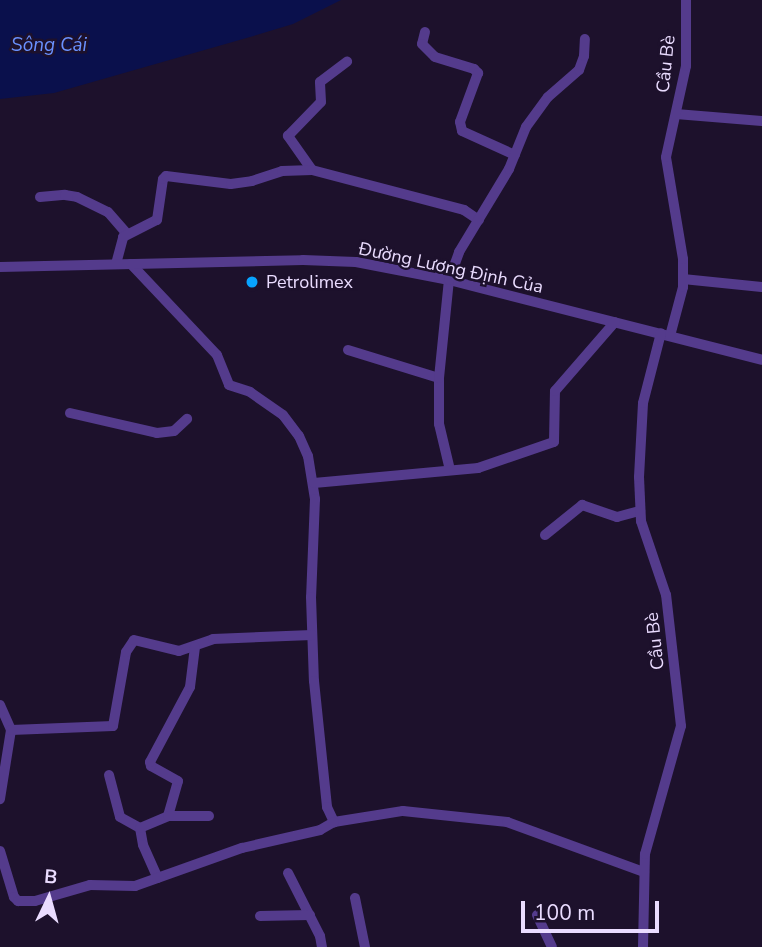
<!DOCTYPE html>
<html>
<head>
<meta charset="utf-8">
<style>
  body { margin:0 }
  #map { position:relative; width:762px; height:947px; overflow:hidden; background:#1d112c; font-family:"Nunito Sans",sans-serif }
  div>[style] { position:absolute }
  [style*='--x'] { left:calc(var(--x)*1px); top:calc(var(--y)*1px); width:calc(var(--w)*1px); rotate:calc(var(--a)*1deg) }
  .water>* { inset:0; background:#0a104c }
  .minor>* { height:10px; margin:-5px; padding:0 5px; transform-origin:5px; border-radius:5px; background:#543b8c }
  .dots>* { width:19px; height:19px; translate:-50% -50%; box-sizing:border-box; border:4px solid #1d112c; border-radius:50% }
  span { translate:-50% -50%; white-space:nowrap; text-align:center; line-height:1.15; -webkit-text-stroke:5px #1d112c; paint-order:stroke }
  .street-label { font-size:18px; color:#eadcff }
  .poi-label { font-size:18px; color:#eadcff }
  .left { translate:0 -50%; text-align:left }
  .water-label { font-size:19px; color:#6a91ff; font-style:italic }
  .north { position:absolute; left:14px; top:863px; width:70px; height:70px; -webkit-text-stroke:5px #1d112c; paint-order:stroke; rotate:5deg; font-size:19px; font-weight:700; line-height:28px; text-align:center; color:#eadcff }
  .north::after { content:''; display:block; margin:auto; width:24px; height:32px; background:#eadcff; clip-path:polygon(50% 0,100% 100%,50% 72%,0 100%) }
  .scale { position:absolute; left:521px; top:901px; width:138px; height:32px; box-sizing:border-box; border:4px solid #eadcff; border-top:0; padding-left:9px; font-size:21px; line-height:24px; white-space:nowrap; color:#eadcff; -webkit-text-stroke:5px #1d112c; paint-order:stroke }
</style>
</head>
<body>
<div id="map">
  <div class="water">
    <i style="clip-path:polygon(0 0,341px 0,293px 24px,250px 37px,54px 93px,0 99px)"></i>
  </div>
  <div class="minor">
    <i style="--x:425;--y:32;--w:12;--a:104"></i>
    <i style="--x:422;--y:44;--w:18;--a:45"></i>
    <i style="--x:435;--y:57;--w:41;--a:17.1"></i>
    <i style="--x:474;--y:69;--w:6;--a:45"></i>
    <i style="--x:478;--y:73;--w:52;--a:110.2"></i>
    <i style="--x:460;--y:122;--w:9;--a:77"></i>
    <i style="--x:462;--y:131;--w:58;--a:24.4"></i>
    <i style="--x:676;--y:114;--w:86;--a:4.7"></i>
    <i style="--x:312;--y:170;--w:42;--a:-125.2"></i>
    <i style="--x:288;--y:136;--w:47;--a:-45.9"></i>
    <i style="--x:321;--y:102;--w:20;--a:-93"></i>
    <i style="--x:320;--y:82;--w:34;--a:-37"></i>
    <i style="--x:40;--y:197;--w:25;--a:-5"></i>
    <i style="--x:65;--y:195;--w:12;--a:9"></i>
    <i style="--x:77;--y:197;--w:34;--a:26"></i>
    <i style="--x:108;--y:212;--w:29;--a:49"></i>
    <i style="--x:116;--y:264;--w:28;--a:-75"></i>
    <i style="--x:123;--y:237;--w:38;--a:-27"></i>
    <i style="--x:157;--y:220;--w:41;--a:-81.7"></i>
    <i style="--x:163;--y:179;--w:4;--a:-45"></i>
    <i style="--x:166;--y:176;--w:65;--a:7"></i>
    <i style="--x:231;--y:184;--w:21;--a:-8"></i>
    <i style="--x:252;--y:181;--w:32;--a:-18"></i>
    <i style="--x:282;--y:171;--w:30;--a:-2"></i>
    <i style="--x:312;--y:170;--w:157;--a:14.7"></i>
    <i style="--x:464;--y:210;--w:18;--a:34"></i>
    <i style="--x:131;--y:264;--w:125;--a:46.6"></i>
    <i style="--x:217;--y:355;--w:32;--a:68"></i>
    <i style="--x:229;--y:385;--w:22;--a:18"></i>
    <i style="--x:250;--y:392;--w:40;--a:34.9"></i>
    <i style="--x:283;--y:415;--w:26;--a:53"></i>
    <i style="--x:299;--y:436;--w:22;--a:66"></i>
    <i style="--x:308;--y:456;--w:44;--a:80.8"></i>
    <i style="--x:315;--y:499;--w:98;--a:92.3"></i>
    <i style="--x:311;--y:597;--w:84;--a:88"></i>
    <i style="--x:314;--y:681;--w:127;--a:84.1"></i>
    <i style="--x:327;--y:807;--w:17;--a:65"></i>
    <i style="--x:334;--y:822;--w:70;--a:-9.1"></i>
    <i style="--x:403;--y:811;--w:105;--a:6"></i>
    <i style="--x:507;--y:822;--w:146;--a:20.1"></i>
    <i style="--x:0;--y:267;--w:303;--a:-1.3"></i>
    <i style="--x:303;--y:260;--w:53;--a:2.2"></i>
    <i style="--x:356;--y:262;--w:95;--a:11"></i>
    <i style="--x:449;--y:280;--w:323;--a:14.3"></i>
    <i style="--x:683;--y:279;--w:79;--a:5.8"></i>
    <i style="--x:670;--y:336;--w:51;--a:-75.1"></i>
    <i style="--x:683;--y:287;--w:28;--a:-90"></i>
    <i style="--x:683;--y:259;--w:103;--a:-99.5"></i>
    <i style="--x:666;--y:157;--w:93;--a:-77.6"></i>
    <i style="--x:686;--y:66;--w:66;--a:-90"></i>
    <i style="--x:348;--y:350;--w:95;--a:17.1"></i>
    <i style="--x:70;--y:413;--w:89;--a:12.9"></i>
    <i style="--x:157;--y:433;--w:17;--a:-7"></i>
    <i style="--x:174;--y:431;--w:18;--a:-43"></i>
    <i style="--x:450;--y:470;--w:47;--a:-103.4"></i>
    <i style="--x:439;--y:424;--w:46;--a:-90"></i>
    <i style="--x:439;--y:378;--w:99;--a:-84.2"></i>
    <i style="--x:449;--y:280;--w:30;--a:-70"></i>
    <i style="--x:459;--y:252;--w:97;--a:-58.9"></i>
    <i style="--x:509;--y:169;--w:45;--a:-68"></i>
    <i style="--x:526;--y:127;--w:37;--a:-54"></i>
    <i style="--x:548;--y:97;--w:41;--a:-41.1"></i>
    <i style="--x:579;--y:70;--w:15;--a:-70"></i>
    <i style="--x:584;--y:56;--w:17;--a:-87"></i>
    <i style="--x:314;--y:483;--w:165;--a:-5.2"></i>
    <i style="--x:478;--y:468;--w:80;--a:-18.9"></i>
    <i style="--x:554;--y:442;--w:51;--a:-88.9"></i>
    <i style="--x:555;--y:391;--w:91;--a:-49"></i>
    <i style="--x:545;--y:535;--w:48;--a:-39"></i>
    <i style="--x:582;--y:505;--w:37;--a:19"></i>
    <i style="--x:617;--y:517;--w:24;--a:-15"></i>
    <i style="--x:0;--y:705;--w:27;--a:66"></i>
    <i style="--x:11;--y:730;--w:70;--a:99.1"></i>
    <i style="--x:11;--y:730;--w:102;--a:-2.2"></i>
    <i style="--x:113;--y:726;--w:75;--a:-80"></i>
    <i style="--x:126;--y:652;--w:14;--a:-56"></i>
    <i style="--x:134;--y:640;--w:46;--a:13.7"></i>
    <i style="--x:179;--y:651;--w:36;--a:-19"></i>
    <i style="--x:213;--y:639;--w:99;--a:-2.3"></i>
    <i style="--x:109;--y:775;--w:43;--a:75.3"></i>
    <i style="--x:120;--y:817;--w:23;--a:29"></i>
    <i style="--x:140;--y:828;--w:17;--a:80"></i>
    <i style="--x:143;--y:845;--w:36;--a:66"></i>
    <i style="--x:168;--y:816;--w:36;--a:-74"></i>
    <i style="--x:178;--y:781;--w:31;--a:-151"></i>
    <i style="--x:151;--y:766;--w:4;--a:-104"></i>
    <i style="--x:150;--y:762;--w:85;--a:-61.9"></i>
    <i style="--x:190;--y:687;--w:40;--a:-82.9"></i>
    <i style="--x:140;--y:828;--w:30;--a:-23"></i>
    <i style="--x:168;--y:816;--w:41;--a:0"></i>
    <i style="--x:0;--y:851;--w:48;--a:73.1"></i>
    <i style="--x:14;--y:897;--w:6;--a:45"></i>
    <i style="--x:18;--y:901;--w:17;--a:0"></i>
    <i style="--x:35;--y:901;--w:57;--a:-16.2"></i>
    <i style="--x:90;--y:885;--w:45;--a:1.3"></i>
    <i style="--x:135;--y:886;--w:114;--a:-19.6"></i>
    <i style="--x:242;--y:848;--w:80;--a:-13"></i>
    <i style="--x:320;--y:830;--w:16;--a:-30"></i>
    <i style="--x:288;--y:873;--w:71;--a:63.1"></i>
    <i style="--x:320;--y:936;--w:11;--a:80"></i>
    <i style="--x:355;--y:898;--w:50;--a:78.5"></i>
    <i style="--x:537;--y:915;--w:35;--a:65"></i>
    <i style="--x:260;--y:916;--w:50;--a:-1.1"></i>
    <i style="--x:643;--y:947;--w:93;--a:-88.8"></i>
    <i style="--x:645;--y:854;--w:133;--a:-74.3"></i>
    <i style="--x:681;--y:726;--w:132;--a:-96.5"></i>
    <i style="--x:666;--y:595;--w:78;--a:-108.7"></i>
    <i style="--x:641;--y:521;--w:44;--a:-92.6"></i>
    <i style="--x:639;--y:477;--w:74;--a:-86.9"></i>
    <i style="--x:643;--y:403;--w:72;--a:-75.6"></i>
  </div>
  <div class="dots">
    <i style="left:252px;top:282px;background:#08a3ff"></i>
  </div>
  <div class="street-label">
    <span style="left:666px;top:64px;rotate:-84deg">Cầu Bè</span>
    <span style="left:451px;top:268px;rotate:12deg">Đường Lương Định Của</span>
    <span style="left:655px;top:641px;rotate:-96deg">Cầu Bè</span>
  </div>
  <div class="poi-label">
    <span class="left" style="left:266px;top:282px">Petrolimex</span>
  </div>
  <div class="water-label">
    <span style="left:49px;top:46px">Sông Cái</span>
  </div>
  <div class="north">B</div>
  <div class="scale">100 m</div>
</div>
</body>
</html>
